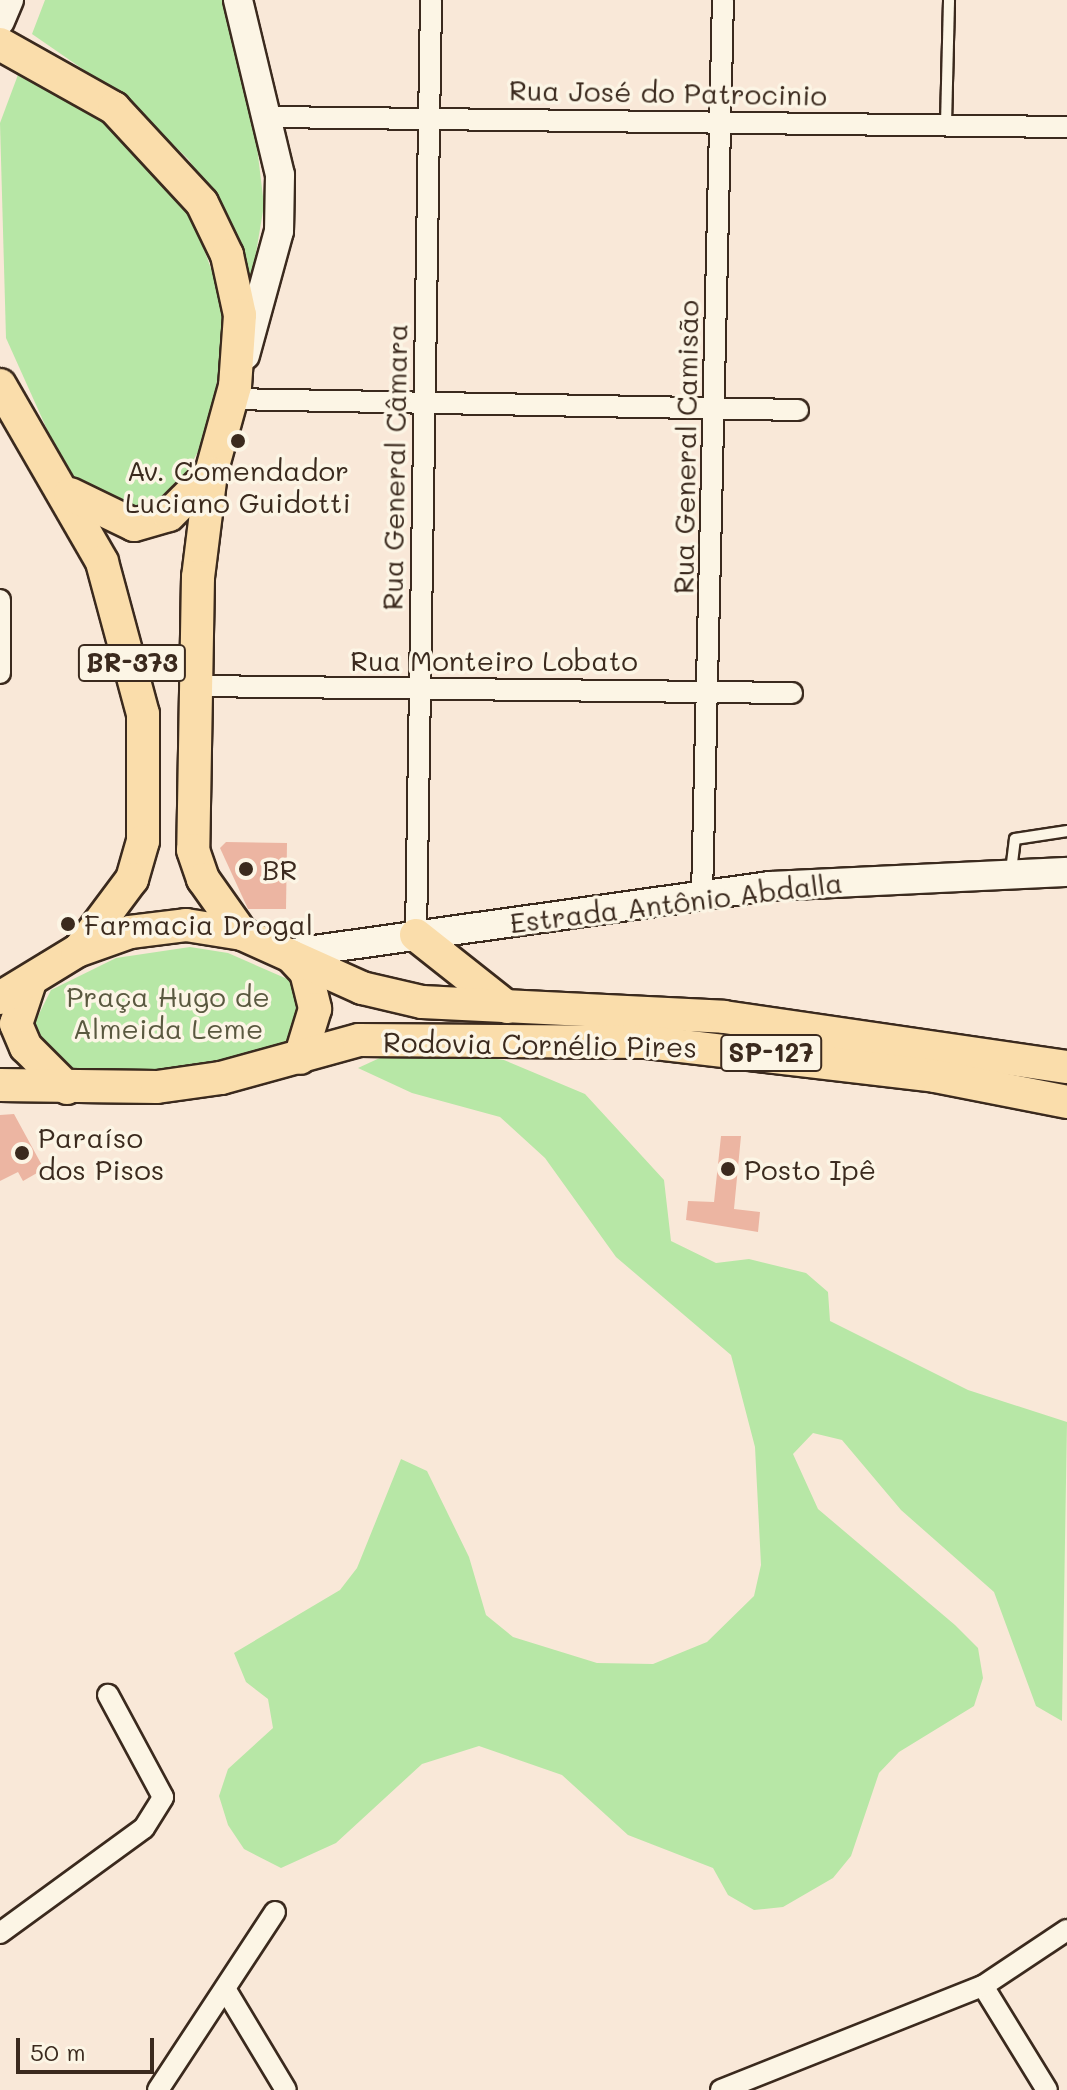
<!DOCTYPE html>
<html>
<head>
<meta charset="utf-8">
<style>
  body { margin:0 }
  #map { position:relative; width:1067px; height:2090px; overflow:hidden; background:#f9e8d8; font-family:Mali,sans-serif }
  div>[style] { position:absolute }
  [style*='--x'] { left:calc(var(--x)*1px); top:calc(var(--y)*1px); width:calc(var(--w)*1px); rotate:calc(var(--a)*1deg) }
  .green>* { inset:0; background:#b7e7a6 }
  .building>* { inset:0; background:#ecb5a2 }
  .roads { filter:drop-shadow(2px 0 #3b2a1e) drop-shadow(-2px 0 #3b2a1e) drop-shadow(0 2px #3b2a1e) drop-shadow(0 -2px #3b2a1e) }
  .lane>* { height:10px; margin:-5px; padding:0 5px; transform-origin:5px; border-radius:5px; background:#fcf5e5 }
  .street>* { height:20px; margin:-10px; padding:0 10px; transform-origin:10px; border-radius:10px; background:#fcf5e5 }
  .secondary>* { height:28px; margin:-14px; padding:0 14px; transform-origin:14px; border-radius:14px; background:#fcf5e5 }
  .primary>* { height:32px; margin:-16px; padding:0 16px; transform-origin:16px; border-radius:16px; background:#faddab }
  .dots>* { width:22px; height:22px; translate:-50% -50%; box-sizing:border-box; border:4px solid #fcf5e5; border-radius:50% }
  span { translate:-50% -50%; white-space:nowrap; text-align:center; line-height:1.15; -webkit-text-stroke:7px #fcf5e5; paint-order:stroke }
  .shield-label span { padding:2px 6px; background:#fcf5e5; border:2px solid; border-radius:6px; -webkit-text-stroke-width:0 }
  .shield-label { font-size:26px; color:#3b2a1e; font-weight:700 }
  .street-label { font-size:28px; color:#3b2a1e }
  .poi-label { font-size:28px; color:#3b2a1e }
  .left { translate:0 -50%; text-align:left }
  .park-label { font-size:28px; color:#5a5940 }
  .scale { position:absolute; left:16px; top:2038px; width:138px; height:36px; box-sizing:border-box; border:4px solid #3b2a1e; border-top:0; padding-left:10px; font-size:24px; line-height:28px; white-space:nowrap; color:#3b2a1e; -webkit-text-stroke:6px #fcf5e5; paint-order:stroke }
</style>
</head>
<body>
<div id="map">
  <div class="green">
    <i style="clip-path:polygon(45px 0,224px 0,251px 97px,264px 205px,250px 289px,216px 203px,189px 160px,126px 99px,32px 34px)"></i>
    <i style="clip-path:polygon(22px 64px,118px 126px,166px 174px,193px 218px,228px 317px,208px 434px,177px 489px,134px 513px,105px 509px,68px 476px,6px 338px,0 123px)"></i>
    <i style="clip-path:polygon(190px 947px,228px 953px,292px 981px,302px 999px,297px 1041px,218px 1071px,77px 1073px,44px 1061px,33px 1026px,51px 990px,116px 958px)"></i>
    <i style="clip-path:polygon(442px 1051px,504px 1060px,585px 1094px,664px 1180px,671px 1241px,716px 1263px,749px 1259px,806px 1273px,828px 1292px,830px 1321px,968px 1390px,1067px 1422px,1062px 1721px,1036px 1706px,994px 1592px,901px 1510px,842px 1440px,813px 1433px,793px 1454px,818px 1509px,955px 1625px,978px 1648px,983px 1678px,974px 1706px,899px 1752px,879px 1773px,851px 1856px,833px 1878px,783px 1907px,754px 1910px,728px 1895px,713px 1868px,628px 1835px,562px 1775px,479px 1746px,422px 1764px,336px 1843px,281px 1868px,244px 1849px,228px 1825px,219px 1796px,228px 1769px,273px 1728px,268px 1699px,246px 1682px,234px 1653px,340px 1590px,357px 1568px,401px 1459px,427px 1471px,469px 1557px,486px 1615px,513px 1637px,597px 1663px,653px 1664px,707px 1642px,754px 1596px,761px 1565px,755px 1447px,731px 1355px,616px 1257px,545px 1158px,500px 1117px,412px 1093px,358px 1068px,384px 1056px)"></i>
  </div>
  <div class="building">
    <i style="clip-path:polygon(226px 842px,287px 843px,286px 909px,248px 909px,220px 848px)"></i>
    <i style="clip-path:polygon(14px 1114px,44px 1169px,23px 1181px,18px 1172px,0 1181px,0 1115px)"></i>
    <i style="clip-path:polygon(721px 1136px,741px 1136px,734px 1209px,760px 1212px,758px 1232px,686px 1220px,688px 1201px,714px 1202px)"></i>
  </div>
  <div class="roads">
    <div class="lane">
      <i style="--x:946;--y:124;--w:124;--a:-88.6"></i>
      <i style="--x:1011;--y:871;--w:32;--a:-83"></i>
      <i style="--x:1015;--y:839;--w:53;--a:-8.7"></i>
    </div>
    <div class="street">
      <i style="--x:269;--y:117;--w:798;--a:0.72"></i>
      <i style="--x:231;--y:399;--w:567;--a:1.11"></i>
      <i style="--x:0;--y:600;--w:73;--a:90"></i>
      <i style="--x:195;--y:686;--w:597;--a:0.67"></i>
      <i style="--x:702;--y:896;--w:896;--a:-88.66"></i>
      <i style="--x:416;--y:935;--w:935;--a:-89.08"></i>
      <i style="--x:0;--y:1933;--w:178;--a:-36.1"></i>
      <i style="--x:144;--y:1828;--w:36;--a:-58"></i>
      <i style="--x:163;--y:1797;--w:116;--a:-118.3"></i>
      <i style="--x:983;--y:1986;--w:122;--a:58.4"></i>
      <i style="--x:227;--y:1992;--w:114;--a:59"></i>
      <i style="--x:158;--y:2090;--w:213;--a:-56.7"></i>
      <i style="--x:721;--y:2090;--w:282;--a:-21.7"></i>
      <i style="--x:983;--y:1986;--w:101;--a:-33.7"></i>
    </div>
    <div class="secondary">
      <i style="--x:238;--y:0;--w:180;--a:76.5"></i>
      <i style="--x:280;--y:175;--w:56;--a:91"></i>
      <i style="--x:279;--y:231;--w:129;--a:105.3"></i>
      <i style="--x:0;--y:21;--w:23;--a:-67"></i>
      <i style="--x:286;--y:954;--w:488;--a:-8"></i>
      <i style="--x:769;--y:886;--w:298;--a:-2.7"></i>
    </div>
    <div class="primary">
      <i style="--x:0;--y:44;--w:131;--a:29.3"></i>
      <i style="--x:114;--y:108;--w:129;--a:47.2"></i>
      <i style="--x:202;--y:203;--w:58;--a:64.3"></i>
      <i style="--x:227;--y:255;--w:61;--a:77.8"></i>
      <i style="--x:240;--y:315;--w:71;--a:94"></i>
      <i style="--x:235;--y:386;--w:90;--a:105.4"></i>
      <i style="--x:211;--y:473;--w:105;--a:97.1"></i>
      <i style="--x:198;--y:577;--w:273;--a:91"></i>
      <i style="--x:193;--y:850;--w:31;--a:71"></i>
      <i style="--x:203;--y:879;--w:67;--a:54.7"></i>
      <i style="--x:0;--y:385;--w:204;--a:60"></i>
      <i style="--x:102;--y:562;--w:157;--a:74.9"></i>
      <i style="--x:143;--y:714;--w:127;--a:90"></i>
      <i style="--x:143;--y:841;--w:40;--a:106"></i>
      <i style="--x:132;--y:879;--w:84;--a:126.7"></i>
      <i style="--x:70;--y:494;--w:71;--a:25.8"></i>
      <i style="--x:134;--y:525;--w:36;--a:-16"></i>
      <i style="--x:169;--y:515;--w:59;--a:-45"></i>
      <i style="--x:416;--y:935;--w:116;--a:38.4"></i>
      <i style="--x:291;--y:956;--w:22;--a:47"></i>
      <i style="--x:306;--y:972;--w:38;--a:76"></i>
      <i style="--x:315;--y:1009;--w:51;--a:107"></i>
      <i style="--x:30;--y:982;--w:44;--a:108.4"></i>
      <i style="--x:16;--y:1024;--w:25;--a:67"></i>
      <i style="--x:26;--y:1047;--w:58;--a:45"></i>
      <i style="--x:0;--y:998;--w:90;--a:-31.4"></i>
      <i style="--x:77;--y:951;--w:56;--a:-19.7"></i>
      <i style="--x:130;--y:932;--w:56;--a:-7.1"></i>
      <i style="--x:186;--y:925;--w:57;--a:9.1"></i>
      <i style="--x:242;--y:934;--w:132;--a:24.2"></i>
      <i style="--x:362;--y:988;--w:62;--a:13.1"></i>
      <i style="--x:422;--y:1002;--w:302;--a:2.8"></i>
      <i style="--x:724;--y:1017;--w:347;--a:8.3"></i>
      <i style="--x:0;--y:1085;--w:157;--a:0.7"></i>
      <i style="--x:157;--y:1087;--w:65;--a:-8"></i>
      <i style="--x:221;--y:1078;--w:143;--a:-15.4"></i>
      <i style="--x:359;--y:1040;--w:288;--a:0.4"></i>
      <i style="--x:647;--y:1042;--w:290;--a:6.7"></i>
      <i style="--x:935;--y:1076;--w:135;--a:11.1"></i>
    </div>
  </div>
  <div class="dots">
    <i style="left:238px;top:441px;background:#3b2a1e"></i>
    <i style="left:246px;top:869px;background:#3b2a1e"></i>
    <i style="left:68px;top:924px;background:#3b2a1e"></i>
    <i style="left:22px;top:1153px;background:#3b2a1e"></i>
    <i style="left:728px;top:1169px;background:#3b2a1e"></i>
  </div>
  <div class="shield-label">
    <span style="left:132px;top:663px">BR-373</span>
    <span style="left:771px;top:1053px">SP-127</span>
  </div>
  <div class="street-label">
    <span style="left:668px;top:92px;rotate:1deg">Rua José do Patrocinio</span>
    <span style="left:685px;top:447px;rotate:-89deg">Rua General Camisão</span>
    <span style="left:394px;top:467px;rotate:-89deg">Rua General Câmara</span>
    <span style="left:494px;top:660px">Rua Monteiro Lobato</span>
    <span style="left:676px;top:902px;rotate:-7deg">Estrada Antônio Abdalla</span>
    <span style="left:540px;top:1044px;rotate:1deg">Rodovia Cornélio Pires</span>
  </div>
  <div class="poi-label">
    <span style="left:238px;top:486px">Av. Comendador<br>Luciano Guidotti</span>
    <span class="left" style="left:262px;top:869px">BR</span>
    <span class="left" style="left:84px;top:924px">Farmacia Drogal</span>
    <span class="left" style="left:38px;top:1153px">Paraíso<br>dos Pisos</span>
    <span class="left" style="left:744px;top:1169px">Posto Ipê</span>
  </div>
  <div class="park-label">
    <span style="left:168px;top:1012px">Praça Hugo de<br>Almeida Leme</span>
  </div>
  <div class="scale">50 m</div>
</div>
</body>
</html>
